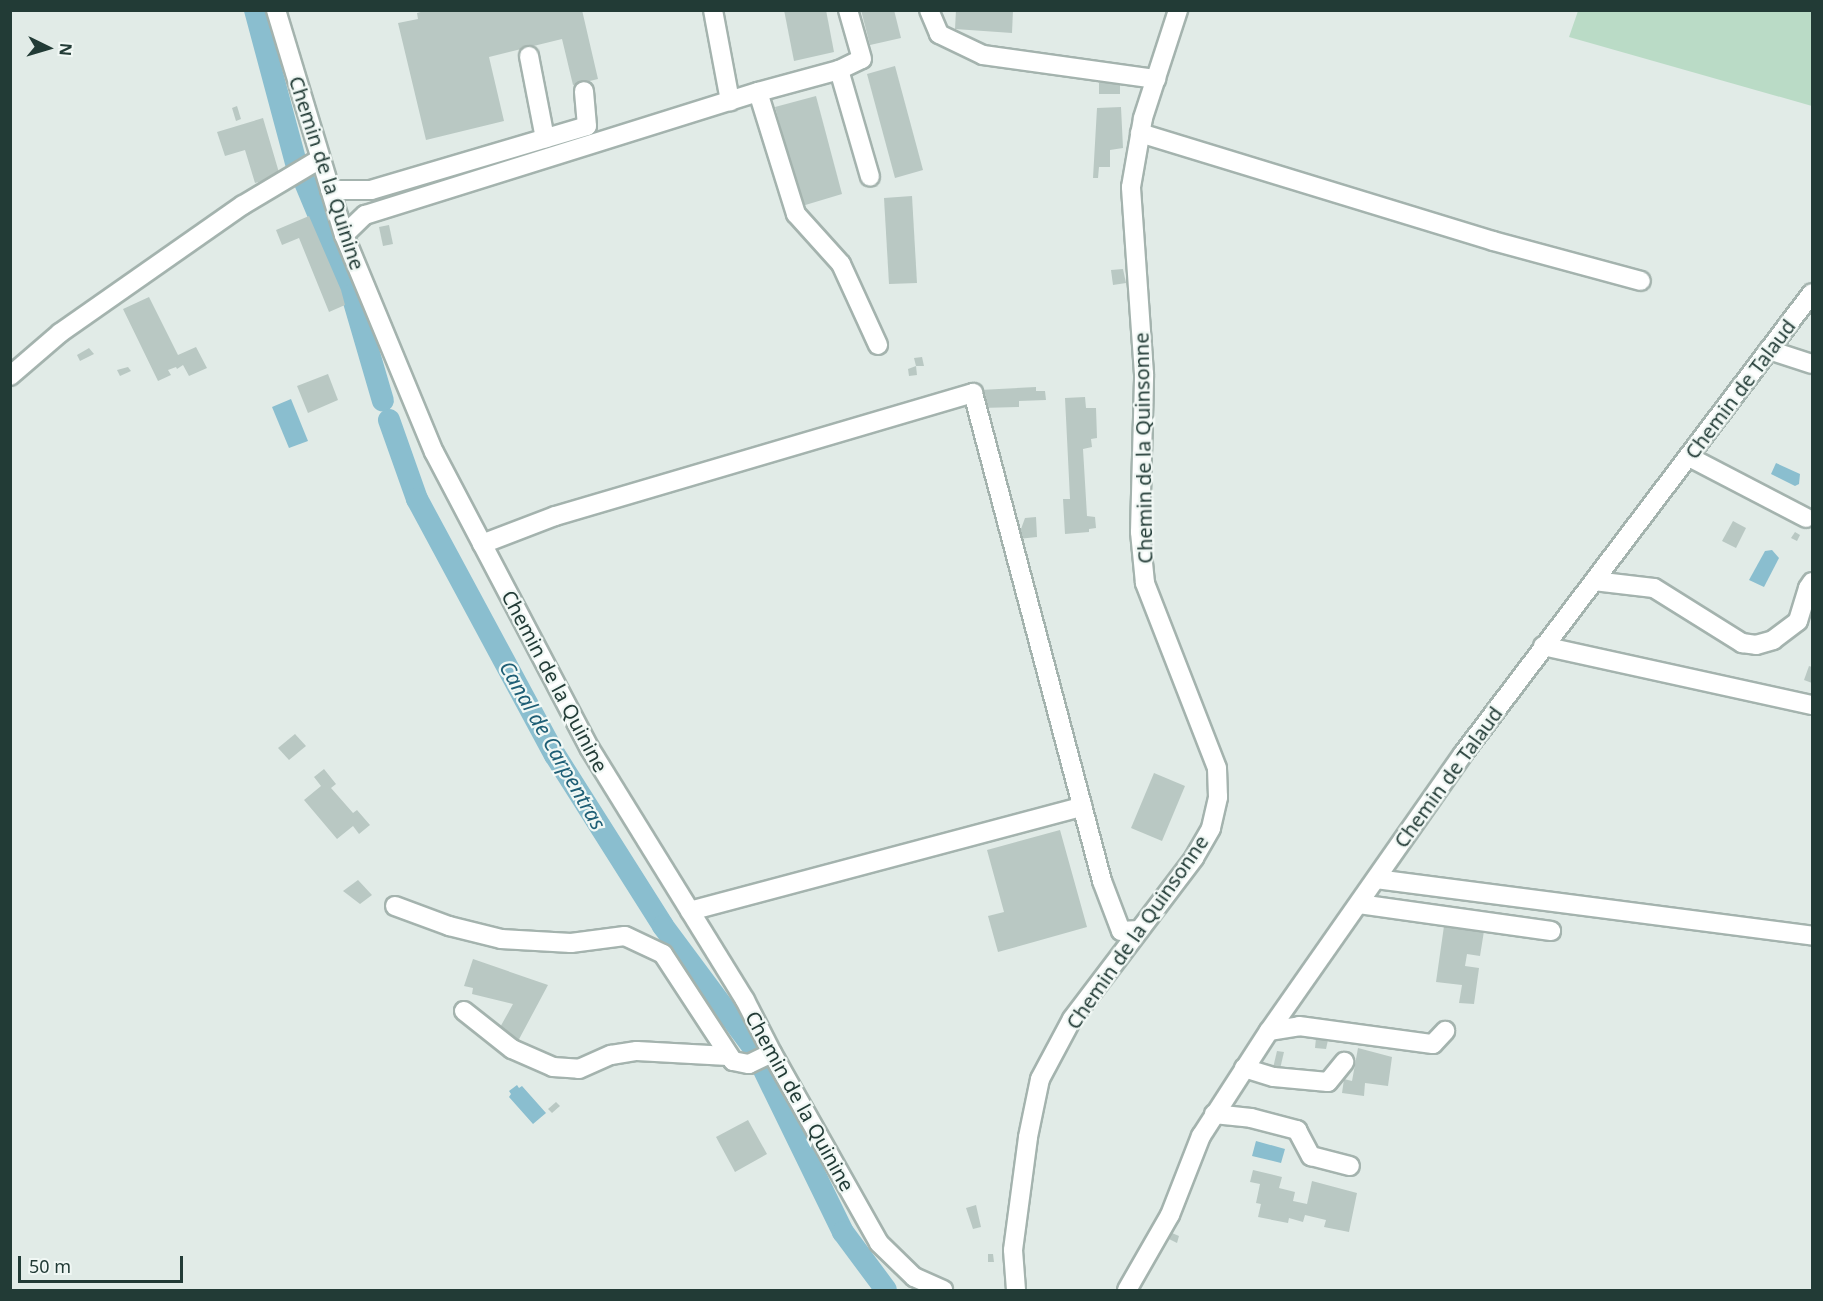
<!DOCTYPE html>
<html>
<head>
<meta charset="utf-8">
<style>
  body { margin:0 }
  #map { position:relative; width:1823px; height:1301px; overflow:hidden; background:#e1ebe7; font-family:"Noto Sans",sans-serif }
  div>[style] { position:absolute }
  [style*='--x'] { left:calc(var(--x)*1px); top:calc(var(--y)*1px); width:calc(var(--w)*1px); rotate:calc(var(--a)*1deg) }
  .green>* { inset:0; background:#badbc6 }
  .water>* { inset:0; background:#8abecf }
  .canal>* { height:22px; margin:-11px; padding:0 11px; transform-origin:11px; border-radius:11px; background:#8abecf }
  .building>* { inset:0; background:#b9c8c3 }
  .roads { filter:drop-shadow(2px 0 #a4b3ae) drop-shadow(-2px 0 #a4b3ae) drop-shadow(0 2px #a4b3ae) drop-shadow(0 -2px #a4b3ae) }
  .minor>* { height:18px; margin:-9px; padding:0 9px; transform-origin:9px; border-radius:9px; background:#fff }
  span { translate:-50% -50%; white-space:nowrap; text-align:center; line-height:1.15; -webkit-text-stroke:4.5px #f1f8f5; paint-order:stroke }
  .street-label { font-size:20px; color:#223b36 }
  .water-label { font-size:21px; color:#1e5e75; font-style:italic }
  .frame { position:absolute; inset:0; border:12px solid #223b36; pointer-events:none }
  .north { position:absolute; left:18px; top:18px; width:60px; height:60px; -webkit-text-stroke:4px #f1f8f5; paint-order:stroke; rotate:95deg; font-size:16px; font-weight:700; line-height:24px; text-align:center; color:#223b36 }
  .north::after { content:''; display:block; margin:auto; width:21px; height:27px; background:#223b36; clip-path:polygon(50% 0,100% 100%,50% 72%,0 100%) }
  .scale { position:absolute; left:18px; top:1256px; width:165px; height:27px; box-sizing:border-box; border:3px solid #223b36; border-top:0; padding-left:8px; font-size:18px; line-height:21px; white-space:nowrap; color:#223b36; -webkit-text-stroke:4px #f1f8f5; paint-order:stroke }
</style>
</head>
<body>
<div id="map">
  <div class="green">
    <i style="clip-path:polygon(1578px 11px,1812px 11px,1812px 106px,1569px 37px)"></i>
  </div>
  <div class="water">
    <i style="clip-path:polygon(291px 399px,308px 441px,289px 448px,272px 407px)"></i>
    <i style="clip-path:polygon(1776px 463px,1800px 474px,1799px 484px,1795px 486px,1771px 474px)"></i>
    <i style="clip-path:polygon(1772px 550px,1779px 558px,1764px 587px,1749px 580px,1765px 551px)"></i>
    <i style="clip-path:polygon(517px 1085px,519px 1088px,522px 1086px,546px 1113px,533px 1124px,509px 1097px,511px 1094px,509px 1091px)"></i>
    <i style="clip-path:polygon(1256px 1141px,1285px 1149px,1281px 1163px,1252px 1156px)"></i>
  </div>
  <div class="canal">
    <i style="--x:255;--y:10;--w:158;--a:75"></i>
    <i style="--x:304;--y:180;--w:125;--a:67.3"></i>
    <i style="--x:352;--y:295;--w:110;--a:73.7"></i>
    <i style="--x:389;--y:420;--w:84;--a:70.5"></i>
    <i style="--x:417;--y:499;--w:291;--a:61.7"></i>
    <i style="--x:555;--y:755;--w:202;--a:57.7"></i>
    <i style="--x:663;--y:926;--w:154;--a:53.4"></i>
    <i style="--x:762;--y:1066;--w:185;--a:64"></i>
    <i style="--x:843;--y:1232;--w:72;--a:53.4"></i>
  </div>
  <div class="building">
    <i style="clip-path:polygon(428px 10px,582px 10px,598px 79px,573px 85px,562px 39px,489px 57px,504px 121px,426px 140px,398px 23px,418px 19px,417px 13px)"></i>
    <i style="clip-path:polygon(784px 10px,826px 10px,834px 52px,794px 61px)"></i>
    <i style="clip-path:polygon(861px 10px,894px 10px,901px 38px,870px 45px)"></i>
    <i style="clip-path:polygon(956px 10px,1013px 10px,1012px 33px,955px 29px)"></i>
    <i style="clip-path:polygon(895px 66px,923px 170px,895px 178px,867px 74px)"></i>
    <i style="clip-path:polygon(1099px 83px,1120px 83px,1120px 94px,1099px 94px)"></i>
    <i style="clip-path:polygon(816px 96px,842px 194px,802px 206px,775px 107px)"></i>
    <i style="clip-path:polygon(237px 106px,241px 119px,236px 121px,232px 108px)"></i>
    <i style="clip-path:polygon(1121px 107px,1123px 148px,1110px 150px,1110px 167px,1099px 167px,1098px 178px,1093px 178px,1097px 108px)"></i>
    <i style="clip-path:polygon(263px 118px,280px 176px,255px 183px,245px 150px,225px 156px,217px 132px)"></i>
    <i style="clip-path:polygon(912px 196px,917px 283px,889px 284px,884px 198px)"></i>
    <i style="clip-path:polygon(309px 216px,341px 290px,345px 305px,329px 312px,299px 238px,282px 245px,276px 230px)"></i>
    <i style="clip-path:polygon(389px 225px,393px 244px,383px 246px,379px 227px)"></i>
    <i style="clip-path:polygon(1123px 269px,1126px 283px,1113px 285px,1111px 270px)"></i>
    <i style="clip-path:polygon(149px 297px,178px 355px,196px 347px,207px 368px,189px 376px,183px 365px,177px 369px,176px 367px,168px 370px,171px 375px,158px 381px,123px 309px)"></i>
    <i style="clip-path:polygon(89px 348px,94px 354px,80px 361px,77px 355px)"></i>
    <i style="clip-path:polygon(922px 357px,924px 366px,916px 366px,914px 358px)"></i>
    <i style="clip-path:polygon(916px 366px,917px 375px,909px 376px,908px 369px)"></i>
    <i style="clip-path:polygon(128px 367px,131px 371px,120px 376px,117px 370px)"></i>
    <i style="clip-path:polygon(328px 374px,338px 400px,308px 413px,297px 386px)"></i>
    <i style="clip-path:polygon(1036px 387px,1036px 391px,1045px 391px,1046px 400px,1019px 401px,1019px 407px,981px 408px,980px 390px)"></i>
    <i style="clip-path:polygon(1085px 397px,1086px 408px,1096px 408px,1097px 438px,1091px 439px,1092px 447px,1083px 449px,1087px 516px,1095px 517px,1096px 528px,1089px 529px,1089px 532px,1065px 534px,1063px 499px,1070px 499px,1065px 398px)"></i>
    <i style="clip-path:polygon(1036px 517px,1037px 537px,1018px 539px,1016px 528px,1021px 529px,1025px 518px)"></i>
    <i style="clip-path:polygon(1733px 521px,1746px 528px,1736px 548px,1722px 541px)"></i>
    <i style="clip-path:polygon(1795px 532px,1800px 535px,1797px 541px,1791px 538px)"></i>
    <i style="clip-path:polygon(1809px 666px,1812px 667px,1812px 683px,1804px 680px)"></i>
    <i style="clip-path:polygon(295px 734px,306px 746px,289px 760px,278px 748px)"></i>
    <i style="clip-path:polygon(324px 769px,336px 784px,331px 788px,353px 813px,357px 810px,370px 825px,359px 834px,353px 826px,337px 839px,304px 800px,321px 786px,314px 777px)"></i>
    <i style="clip-path:polygon(1154px 773px,1185px 786px,1162px 841px,1131px 828px)"></i>
    <i style="clip-path:polygon(1060px 830px,1087px 927px,998px 952px,988px 916px,1004px 912px,987px 850px)"></i>
    <i style="clip-path:polygon(358px 880px,372px 895px,360px 904px,343px 891px)"></i>
    <i style="clip-path:polygon(1444px 926px,1484px 931px,1480px 956px,1467px 954px,1465px 966px,1479px 968px,1474px 1004px,1459px 1003px,1462px 985px,1436px 982px)"></i>
    <i style="clip-path:polygon(473px 959px,548px 985px,517px 1043px,498px 1031px,513px 1004px,472px 994px,473px 988px,464px 986px)"></i>
    <i style="clip-path:polygon(1316px 1038px,1328px 1040px,1326px 1049px,1315px 1048px)"></i>
    <i style="clip-path:polygon(1358px 1048px,1392px 1057px,1388px 1086px,1365px 1083px,1364px 1096px,1342px 1093px,1344px 1079px,1352px 1081px)"></i>
    <i style="clip-path:polygon(1277px 1051px,1284px 1052px,1280px 1069px,1273px 1068px)"></i>
    <i style="clip-path:polygon(556px 1102px,560px 1106px,552px 1113px,548px 1109px)"></i>
    <i style="clip-path:polygon(748px 1120px,767px 1154px,735px 1172px,716px 1137px)"></i>
    <i style="clip-path:polygon(1253px 1170px,1282px 1177px,1279px 1188px,1295px 1192px,1293px 1201px,1307px 1204px,1312px 1181px,1357px 1193px,1349px 1232px,1324px 1227px,1326px 1220px,1305px 1215px,1303px 1222px,1289px 1218px,1288px 1223px,1258px 1217px,1261px 1204px,1256px 1203px,1260px 1184px,1250px 1182px)"></i>
    <i style="clip-path:polygon(976px 1205px,981px 1227px,973px 1229px,966px 1208px)"></i>
    <i style="clip-path:polygon(1172px 1233px,1179px 1236px,1177px 1243px,1169px 1239px)"></i>
    <i style="clip-path:polygon(988px 1254px,993px 1254px,994px 1262px,988px 1262px)"></i>
  </div>
  <div class="roads">
    <div class="minor">
      <i style="--x:276;--y:10;--w:235;--a:73.2"></i>
      <i style="--x:344;--y:235;--w:235;--a:67.5"></i>
      <i style="--x:434;--y:452;--w:335;--a:62.3"></i>
      <i style="--x:590;--y:749;--w:295;--a:58.3"></i>
      <i style="--x:745;--y:1000;--w:59;--a:63"></i>
      <i style="--x:772;--y:1053;--w:218;--a:60.6"></i>
      <i style="--x:879;--y:1243;--w:49;--a:44.2"></i>
      <i style="--x:914;--y:1277;--w:32;--a:24"></i>
      <i style="--x:713;--y:10;--w:93;--a:79.4"></i>
      <i style="--x:929;--y:10;--w:26;--a:67"></i>
      <i style="--x:939;--y:34;--w:49;--a:25.5"></i>
      <i style="--x:983;--y:55;--w:175;--a:7.9"></i>
      <i style="--x:529;--y:56;--w:84;--a:79"></i>
      <i style="--x:839;--y:70;--w:25;--a:-26"></i>
      <i style="--x:862;--y:59;--w:51;--a:-105.9"></i>
      <i style="--x:758;--y:92;--w:84;--a:-15.2"></i>
      <i style="--x:839;--y:70;--w:111;--a:73.8"></i>
      <i style="--x:1140;--y:133;--w:369;--a:17"></i>
      <i style="--x:1493;--y:241;--w:153;--a:15.1"></i>
      <i style="--x:330;--y:190;--w:41;--a:0"></i>
      <i style="--x:371;--y:190;--w:225;--a:-16.5"></i>
      <i style="--x:587;--y:126;--w:35;--a:-95"></i>
      <i style="--x:344;--y:235;--w:29;--a:-44"></i>
      <i style="--x:365;--y:215;--w:412;--a:-17.4"></i>
      <i style="--x:758;--y:92;--w:128;--a:72.7"></i>
      <i style="--x:796;--y:214;--w:67;--a:48"></i>
      <i style="--x:841;--y:264;--w:89;--a:65.4"></i>
      <i style="--x:1769;--y:350;--w:45;--a:18"></i>
      <i style="--x:10;--y:376;--w:66;--a:-40.7"></i>
      <i style="--x:60;--y:333;--w:223;--a:-35"></i>
      <i style="--x:243;--y:205;--w:90;--a:-30.9"></i>
      <i style="--x:1689;--y:457;--w:132;--a:27.5"></i>
      <i style="--x:482;--y:544;--w:78;--a:-21"></i>
      <i style="--x:555;--y:516;--w:436;--a:-16.4"></i>
      <i style="--x:973;--y:393;--w:505;--a:75.19"></i>
      <i style="--x:1102;--y:881;--w:53;--a:69.2"></i>
      <i style="--x:1121;--y:931;--w:18;--a:-3"></i>
      <i style="--x:1594;--y:581;--w:60;--a:6.7"></i>
      <i style="--x:1654;--y:588;--w:104;--a:32"></i>
      <i style="--x:1742;--y:643;--w:14;--a:8"></i>
      <i style="--x:1756;--y:645;--w:18;--a:-16"></i>
      <i style="--x:1773;--y:640;--w:31;--a:-37"></i>
      <i style="--x:1798;--y:621;--w:34;--a:-73"></i>
      <i style="--x:1808;--y:588;--w:7;--a:-56"></i>
      <i style="--x:1543;--y:646;--w:275;--a:12.4"></i>
      <i style="--x:1376;--y:879;--w:440;--a:7.4"></i>
      <i style="--x:1359;--y:904;--w:194;--a:8"></i>
      <i style="--x:395;--y:906;--w:58;--a:20.3"></i>
      <i style="--x:449;--y:926;--w:54;--a:14"></i>
      <i style="--x:501;--y:939;--w:70;--a:3.3"></i>
      <i style="--x:571;--y:943;--w:54;--a:-7.4"></i>
      <i style="--x:625;--y:936;--w:42;--a:25.3"></i>
      <i style="--x:663;--y:954;--w:128;--a:56.8"></i>
      <i style="--x:733;--y:1061;--w:16;--a:11"></i>
      <i style="--x:749;--y:1064;--w:25;--a:-26"></i>
      <i style="--x:690;--y:911;--w:406;--a:-14.9"></i>
      <i style="--x:464;--y:1011;--w:61;--a:38.4"></i>
      <i style="--x:512;--y:1049;--w:45;--a:23.7"></i>
      <i style="--x:553;--y:1067;--w:26;--a:4"></i>
      <i style="--x:579;--y:1069;--w:35;--a:-24"></i>
      <i style="--x:611;--y:1055;--w:26;--a:-9"></i>
      <i style="--x:637;--y:1051;--w:91;--a:3.1"></i>
      <i style="--x:1269;--y:1031;--w:30;--a:-9"></i>
      <i style="--x:1299;--y:1026;--w:135;--a:7.7"></i>
      <i style="--x:1433;--y:1044;--w:18;--a:-47"></i>
      <i style="--x:1244;--y:1068;--w:31;--a:17"></i>
      <i style="--x:1274;--y:1077;--w:54;--a:5.3"></i>
      <i style="--x:1328;--y:1082;--w:26;--a:-51"></i>
      <i style="--x:1214;--y:1114;--w:37;--a:6"></i>
      <i style="--x:1251;--y:1118;--w:48;--a:14.6"></i>
      <i style="--x:1297;--y:1130;--w:30;--a:62"></i>
      <i style="--x:1311;--y:1156;--w:40;--a:14.4"></i>
      <i style="--x:1016;--y:1290;--w:40;--a:-94.3"></i>
      <i style="--x:1013;--y:1250;--w:114;--a:-82.4"></i>
      <i style="--x:1028;--y:1137;--w:59;--a:-78.3"></i>
      <i style="--x:1040;--y:1079;--w:68;--a:-61.9"></i>
      <i style="--x:1072;--y:1019;--w:202;--a:-52.8"></i>
      <i style="--x:1194;--y:858;--w:34;--a:-60"></i>
      <i style="--x:1211;--y:828;--w:32;--a:-77"></i>
      <i style="--x:1218;--y:797;--w:29;--a:-92"></i>
      <i style="--x:1217;--y:768;--w:199;--a:-111.3"></i>
      <i style="--x:1145;--y:583;--w:51;--a:-95.6"></i>
      <i style="--x:1140;--y:532;--w:158;--a:-88.5"></i>
      <i style="--x:1144;--y:374;--w:187;--a:-94"></i>
      <i style="--x:1131;--y:187;--w:70;--a:-80.1"></i>
      <i style="--x:1143;--y:118;--w:114;--a:-72"></i>
      <i style="--x:1127;--y:1290;--w:86;--a:-60.2"></i>
      <i style="--x:1170;--y:1215;--w:85;--a:-68.6"></i>
      <i style="--x:1201;--y:1136;--w:125;--a:-57.1"></i>
      <i style="--x:1269;--y:1031;--w:338;--a:-55"></i>
      <i style="--x:1463;--y:754;--w:578;--a:-52.87"></i>
    </div>
  </div>
  <div class="street-label">
    <span style="left:327px;top:173px;rotate:72deg">Chemin de la Quinine</span>
    <span style="left:1740px;top:389px;rotate:-53deg">Chemin de Talaud</span>
    <span style="left:1143px;top:448px;rotate:-91deg">Chemin de la Quinsonne</span>
    <span style="left:555px;top:681px;rotate:62deg">Chemin de la Quinine</span>
    <span style="left:1448px;top:777px;rotate:-54deg">Chemin de Talaud</span>
    <span style="left:1137px;top:932px;rotate:-55deg">Chemin de la Quinsonne</span>
    <span style="left:800px;top:1101px;rotate:61deg">Chemin de la Quinine</span>
  </div>
  <div class="water-label">
    <span style="left:553px;top:745px;rotate:60deg">Canal de Carpentras</span>
  </div>
  <div class="frame"></div>
  <div class="north">N</div>
  <div class="scale">50 m</div>
</div>
</body>
</html>
